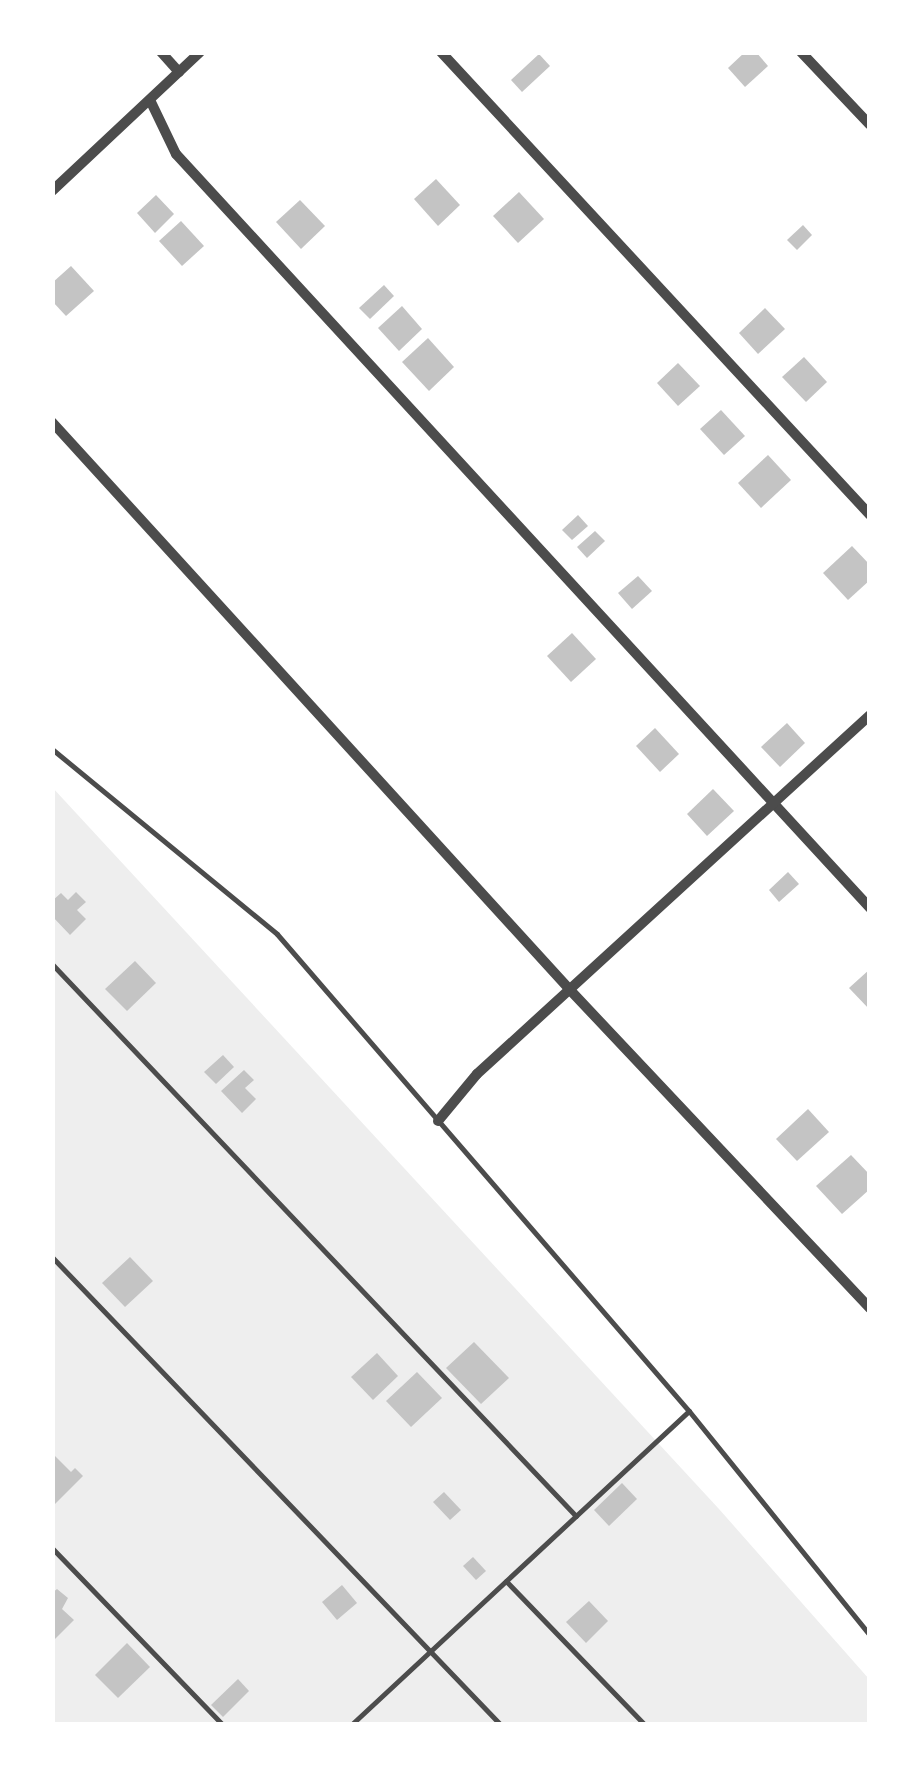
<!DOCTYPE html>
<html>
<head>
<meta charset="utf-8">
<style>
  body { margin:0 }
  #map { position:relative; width:922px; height:1777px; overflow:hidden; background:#fff; font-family:"DM Sans",sans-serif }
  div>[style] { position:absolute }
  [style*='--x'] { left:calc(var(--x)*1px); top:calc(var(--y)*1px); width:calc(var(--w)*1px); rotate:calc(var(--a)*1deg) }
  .green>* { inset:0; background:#eee }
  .building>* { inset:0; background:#c4c4c4 }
  .service>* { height:5px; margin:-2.5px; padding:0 2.5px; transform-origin:2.5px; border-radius:2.5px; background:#4c4c4c }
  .minor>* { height:10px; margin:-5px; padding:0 5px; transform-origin:5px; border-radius:5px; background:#4c4c4c }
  span { translate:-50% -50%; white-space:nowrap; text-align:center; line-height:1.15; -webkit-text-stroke:9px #fff; paint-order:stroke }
  .frame { position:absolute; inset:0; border:55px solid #fff; pointer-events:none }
</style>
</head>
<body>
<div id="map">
  <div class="green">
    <i style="clip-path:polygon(52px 787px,719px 1509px,869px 1679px,869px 1724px,53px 1724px)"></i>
  </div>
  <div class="building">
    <i style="clip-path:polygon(745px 52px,756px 52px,768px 66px,745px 87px,728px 68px)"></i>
    <i style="clip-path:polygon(539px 54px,550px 66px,522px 92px,511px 80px)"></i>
    <i style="clip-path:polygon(436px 179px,460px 205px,438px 226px,414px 199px)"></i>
    <i style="clip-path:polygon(519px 192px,544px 219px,518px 243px,493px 216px)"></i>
    <i style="clip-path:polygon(156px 195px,174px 214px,155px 233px,137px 213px)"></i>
    <i style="clip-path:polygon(300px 200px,325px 226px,301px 249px,276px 222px)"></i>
    <i style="clip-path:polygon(181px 221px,204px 246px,182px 266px,159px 241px)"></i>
    <i style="clip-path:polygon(803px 225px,812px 235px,797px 250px,787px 240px)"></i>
    <i style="clip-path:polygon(71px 266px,94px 291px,66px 316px,52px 301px,52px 283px)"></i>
    <i style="clip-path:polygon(384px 285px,394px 296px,370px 319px,359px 308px)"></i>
    <i style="clip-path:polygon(402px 306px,422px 329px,399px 351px,378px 328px)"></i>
    <i style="clip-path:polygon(765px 308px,785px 329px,758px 354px,739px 333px)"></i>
    <i style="clip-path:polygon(428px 338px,454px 367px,429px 391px,402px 362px)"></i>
    <i style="clip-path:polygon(804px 357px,827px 382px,806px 402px,782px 377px)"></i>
    <i style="clip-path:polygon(678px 363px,700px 386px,678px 406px,657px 383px)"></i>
    <i style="clip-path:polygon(721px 410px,745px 436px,724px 455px,700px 429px)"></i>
    <i style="clip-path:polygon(768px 455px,791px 480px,761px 508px,738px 483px)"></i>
    <i style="clip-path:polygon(578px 515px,588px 526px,572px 540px,562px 530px)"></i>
    <i style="clip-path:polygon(595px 531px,605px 541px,587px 558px,577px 547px)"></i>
    <i style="clip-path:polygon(852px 546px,870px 565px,870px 580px,848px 600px,823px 573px)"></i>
    <i style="clip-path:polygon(638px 576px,652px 591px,632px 609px,618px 593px)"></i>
    <i style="clip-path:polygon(572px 633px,596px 659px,571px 682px,547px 656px)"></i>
    <i style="clip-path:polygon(787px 723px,805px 743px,780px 767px,761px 747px)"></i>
    <i style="clip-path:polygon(655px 728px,679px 754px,660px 772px,636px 746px)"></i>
    <i style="clip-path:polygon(713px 789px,734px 811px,707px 836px,687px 814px)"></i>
    <i style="clip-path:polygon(788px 872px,799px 884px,779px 902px,769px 890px)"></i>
    <i style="clip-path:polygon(76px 892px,86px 902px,77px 910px,86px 919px,70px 935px,52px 916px,52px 901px,61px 893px,68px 900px)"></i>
    <i style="clip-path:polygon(135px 961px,156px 983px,127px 1011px,105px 989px)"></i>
    <i style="clip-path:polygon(870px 969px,870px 1010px,849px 988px)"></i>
    <i style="clip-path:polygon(223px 1055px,234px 1067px,216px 1084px,204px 1072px)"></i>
    <i style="clip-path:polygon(244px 1070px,254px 1080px,245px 1088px,256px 1099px,242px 1113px,221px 1091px)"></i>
    <i style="clip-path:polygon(808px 1109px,829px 1132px,797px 1161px,776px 1139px)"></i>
    <i style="clip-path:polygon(851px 1155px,870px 1175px,870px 1189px,842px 1214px,816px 1186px)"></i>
    <i style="clip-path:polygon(130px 1257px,153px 1281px,125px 1307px,102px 1283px)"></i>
    <i style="clip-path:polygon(474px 1342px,509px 1378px,481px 1404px,446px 1368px)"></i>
    <i style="clip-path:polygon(377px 1353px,398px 1376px,373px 1400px,351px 1377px)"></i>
    <i style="clip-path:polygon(417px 1372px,442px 1398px,411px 1427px,386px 1401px)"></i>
    <i style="clip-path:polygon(52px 1453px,71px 1472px,75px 1468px,83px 1476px,54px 1505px)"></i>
    <i style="clip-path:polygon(622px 1483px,637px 1499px,609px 1526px,594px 1510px)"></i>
    <i style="clip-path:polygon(444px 1492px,461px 1510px,450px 1520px,433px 1502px)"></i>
    <i style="clip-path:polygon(473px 1557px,486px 1571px,476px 1580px,463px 1566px)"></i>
    <i style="clip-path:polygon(342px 1585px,357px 1603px,337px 1620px,322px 1602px)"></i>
    <i style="clip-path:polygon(57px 1589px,68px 1598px,62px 1609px,74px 1620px,52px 1642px,52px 1593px)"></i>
    <i style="clip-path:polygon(589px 1601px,608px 1621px,586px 1643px,566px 1622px)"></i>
    <i style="clip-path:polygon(127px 1643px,150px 1667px,118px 1698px,95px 1675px)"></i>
    <i style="clip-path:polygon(238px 1679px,249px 1691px,223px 1717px,211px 1705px)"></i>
  </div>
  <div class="service">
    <i style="--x:52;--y:749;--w:291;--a:39.4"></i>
    <i style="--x:277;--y:934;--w:630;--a:49.18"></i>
    <i style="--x:689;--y:1411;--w:288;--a:51.1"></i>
    <i style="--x:52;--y:964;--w:761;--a:46.49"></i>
    <i style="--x:52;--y:1257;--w:647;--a:46.19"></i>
    <i style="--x:52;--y:1548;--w:245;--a:46"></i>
    <i style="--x:506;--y:1581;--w:199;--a:46"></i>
    <i style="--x:352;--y:1724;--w:460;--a:-42.9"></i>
  </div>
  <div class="minor">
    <i style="--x:161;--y:52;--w:27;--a:48"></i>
    <i style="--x:441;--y:52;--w:631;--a:47.18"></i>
    <i style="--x:801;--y:52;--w:100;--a:46.6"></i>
    <i style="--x:150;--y:100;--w:60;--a:64.3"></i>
    <i style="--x:176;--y:154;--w:1025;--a:47.37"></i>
    <i style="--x:52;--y:191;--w:203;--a:-43.2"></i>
    <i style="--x:52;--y:422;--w:770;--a:47.63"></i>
    <i style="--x:571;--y:991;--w:436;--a:46.7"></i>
    <i style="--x:438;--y:1121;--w:61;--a:-50.3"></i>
    <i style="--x:477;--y:1074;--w:532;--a:-42.41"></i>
  </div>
  <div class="frame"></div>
</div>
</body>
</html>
